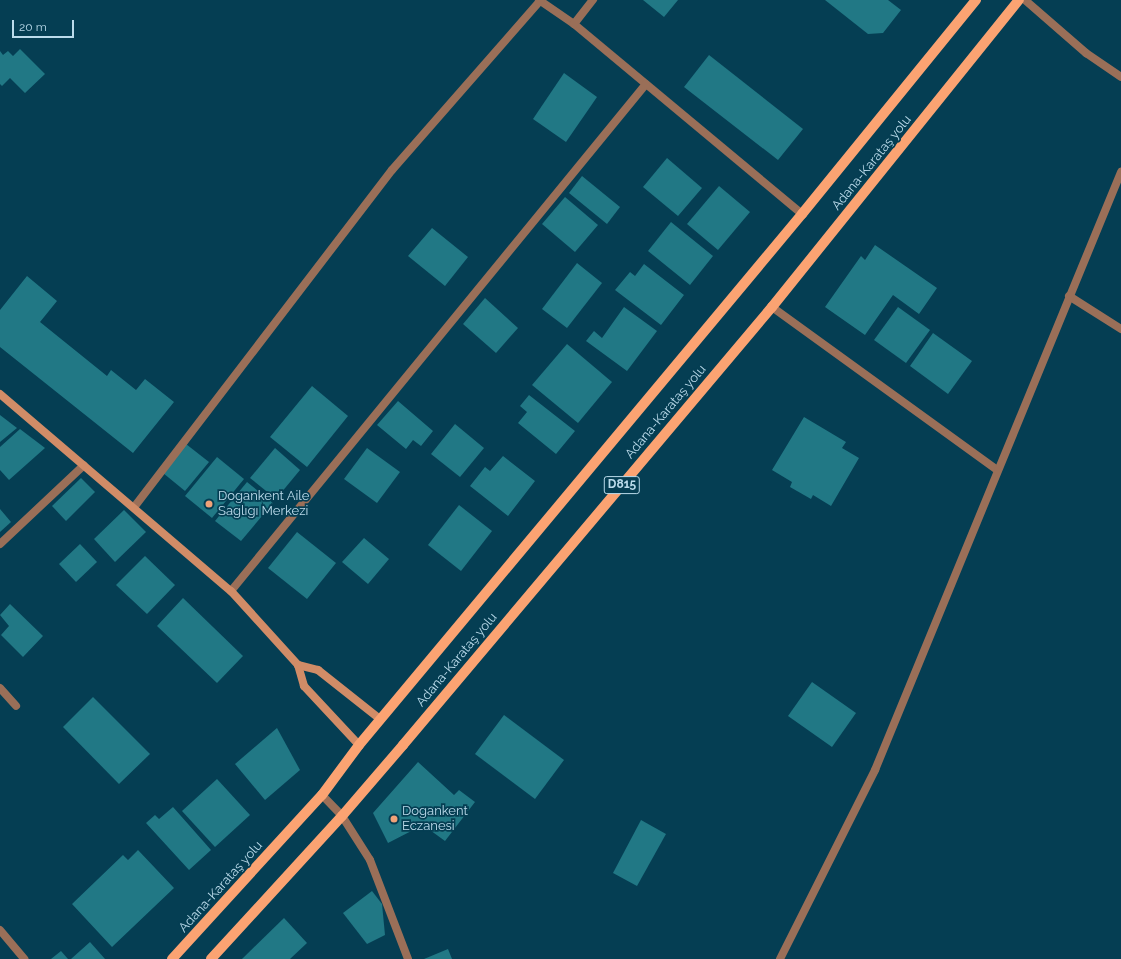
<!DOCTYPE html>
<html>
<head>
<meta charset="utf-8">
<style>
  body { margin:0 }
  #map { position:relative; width:1121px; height:959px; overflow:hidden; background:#053e53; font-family:Raleway,sans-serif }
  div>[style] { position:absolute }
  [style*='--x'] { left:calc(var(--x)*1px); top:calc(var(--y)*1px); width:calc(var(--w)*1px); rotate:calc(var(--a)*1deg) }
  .building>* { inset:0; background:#217885 }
  .street>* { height:8px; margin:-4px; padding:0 4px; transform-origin:4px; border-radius:4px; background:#9a6f58 }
  .secondary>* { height:8px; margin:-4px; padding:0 4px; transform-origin:4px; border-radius:4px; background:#d18c67 }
  .primary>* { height:10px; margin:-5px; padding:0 5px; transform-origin:5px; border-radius:5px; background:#fba372 }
  .dots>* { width:11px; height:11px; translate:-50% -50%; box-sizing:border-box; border:2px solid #053e53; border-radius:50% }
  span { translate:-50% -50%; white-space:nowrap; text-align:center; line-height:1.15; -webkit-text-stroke:3.5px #053e53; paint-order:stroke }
  .shield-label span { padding:1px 3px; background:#053e53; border:1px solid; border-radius:3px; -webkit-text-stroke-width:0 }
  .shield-label { font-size:12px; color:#bbdbeb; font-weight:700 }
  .street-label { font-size:13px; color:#bbdbeb }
  .poi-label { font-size:13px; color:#bbdbeb }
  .left { translate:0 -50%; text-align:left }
  .scale { position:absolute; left:12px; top:20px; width:62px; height:18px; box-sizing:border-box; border:2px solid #bbdbeb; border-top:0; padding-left:5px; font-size:12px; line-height:14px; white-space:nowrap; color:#bbdbeb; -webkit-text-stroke:3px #053e53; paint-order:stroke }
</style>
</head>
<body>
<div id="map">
  <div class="building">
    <i style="clip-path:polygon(643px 0,678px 0,664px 17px)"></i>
    <i style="clip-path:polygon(825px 0,888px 0,901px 10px,883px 33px,868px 34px)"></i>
    <i style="clip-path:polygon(20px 49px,45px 74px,25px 93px,10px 78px,2px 86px,0 84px,0 51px,3px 55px,8px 51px,13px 56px)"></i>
    <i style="clip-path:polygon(709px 55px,803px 129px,778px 160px,684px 87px)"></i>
    <i style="clip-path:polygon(564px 73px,597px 97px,566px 142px,533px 119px)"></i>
    <i style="clip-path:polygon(667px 158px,702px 188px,678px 216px,643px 187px)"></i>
    <i style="clip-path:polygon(582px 176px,620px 207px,607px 224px,569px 193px)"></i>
    <i style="clip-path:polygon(719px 186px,750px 212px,718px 250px,687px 224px)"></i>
    <i style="clip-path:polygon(565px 197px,598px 225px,575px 252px,542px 224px)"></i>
    <i style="clip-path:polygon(671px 222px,713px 256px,690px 285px,648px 251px)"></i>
    <i style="clip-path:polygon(432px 228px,468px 257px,445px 286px,408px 256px)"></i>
    <i style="clip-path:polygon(875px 245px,937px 288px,919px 314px,893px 295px,865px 335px,825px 307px,861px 256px,865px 260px)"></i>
    <i style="clip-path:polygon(577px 263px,602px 283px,567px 328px,542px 309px)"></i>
    <i style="clip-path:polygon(644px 264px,684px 295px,661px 325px,615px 290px,630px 272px,635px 276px)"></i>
    <i style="clip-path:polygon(27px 276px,57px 301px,40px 322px,107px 376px,111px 370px,136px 390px,145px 379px,174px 402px,133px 453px,0 347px,0 310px)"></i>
    <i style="clip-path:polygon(485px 298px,518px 328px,496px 353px,463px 324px)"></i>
    <i style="clip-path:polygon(624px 307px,657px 331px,627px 371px,586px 341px,594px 331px,602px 338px)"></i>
    <i style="clip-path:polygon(898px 307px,930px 330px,906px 363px,874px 340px)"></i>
    <i style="clip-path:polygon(933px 333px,972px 361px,948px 394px,910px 366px)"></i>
    <i style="clip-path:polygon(567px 344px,612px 382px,578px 423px,532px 385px)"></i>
    <i style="clip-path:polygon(312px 386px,348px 416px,307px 467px,270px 437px)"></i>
    <i style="clip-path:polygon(529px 395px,575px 431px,556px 454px,518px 423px,527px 412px,520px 406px)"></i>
    <i style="clip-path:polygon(398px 401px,433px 431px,421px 446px,413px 440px,406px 449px,377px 425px)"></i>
    <i style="clip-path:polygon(0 415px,17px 428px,0 442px)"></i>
    <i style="clip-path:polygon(804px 417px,846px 442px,842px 448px,859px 458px,831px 506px,813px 495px,811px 499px,790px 487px,792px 482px,772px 470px)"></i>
    <i style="clip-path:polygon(455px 424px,484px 448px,460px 477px,431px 454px)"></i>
    <i style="clip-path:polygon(20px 429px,45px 448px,9px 480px,0 470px,0 447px)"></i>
    <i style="clip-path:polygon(186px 444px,209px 462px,185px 491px,163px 473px)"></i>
    <i style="clip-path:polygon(275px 448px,300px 470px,276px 499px,250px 478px)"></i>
    <i style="clip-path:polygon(367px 448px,400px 472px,377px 503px,344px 479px)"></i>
    <i style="clip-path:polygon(503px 456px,535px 481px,508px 516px,470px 486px,485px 467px,490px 471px)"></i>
    <i style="clip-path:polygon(217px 457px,244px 479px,212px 518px,185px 496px)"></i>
    <i style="clip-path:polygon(81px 478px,95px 492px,66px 521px,52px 506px)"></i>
    <i style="clip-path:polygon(247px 482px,273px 503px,241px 541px,215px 521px)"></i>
    <i style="clip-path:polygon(459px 505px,492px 531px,461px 571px,428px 545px)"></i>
    <i style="clip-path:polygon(0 509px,11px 522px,0 532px)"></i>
    <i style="clip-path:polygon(124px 510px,146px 532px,115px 562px,94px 539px)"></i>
    <i style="clip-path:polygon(297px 532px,336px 563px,307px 599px,268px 568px)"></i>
    <i style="clip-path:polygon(364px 538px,389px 559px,368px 584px,342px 562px)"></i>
    <i style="clip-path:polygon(80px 544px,97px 562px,76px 582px,59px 564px)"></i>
    <i style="clip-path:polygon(145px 556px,175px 585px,147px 614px,116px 585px)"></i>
    <i style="clip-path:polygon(183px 598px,243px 656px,217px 683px,157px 626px)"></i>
    <i style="clip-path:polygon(10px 604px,43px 636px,23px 657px,1px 635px,9px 626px,0 615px)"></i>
    <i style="clip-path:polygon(812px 682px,856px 713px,832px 747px,788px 716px)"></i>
    <i style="clip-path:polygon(93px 697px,150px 754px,119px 784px,63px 727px)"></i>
    <i style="clip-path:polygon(504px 715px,564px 760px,535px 799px,475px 754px)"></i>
    <i style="clip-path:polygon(277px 728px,300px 770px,265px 800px,235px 764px)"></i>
    <i style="clip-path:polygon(418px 762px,454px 795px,459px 790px,475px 802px,445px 841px,423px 825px,388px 843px,373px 813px)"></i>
    <i style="clip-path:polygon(217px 779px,250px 815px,215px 847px,182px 811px)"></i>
    <i style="clip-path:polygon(173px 807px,211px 850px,189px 870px,146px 823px,155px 815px,159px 819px)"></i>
    <i style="clip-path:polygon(641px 820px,666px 834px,637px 886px,613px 873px)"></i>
    <i style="clip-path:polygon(138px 850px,174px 888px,112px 947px,72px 904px,123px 855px,128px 860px)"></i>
    <i style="clip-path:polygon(372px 891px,382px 904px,385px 935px,367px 944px,343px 913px)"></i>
    <i style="clip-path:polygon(284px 918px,307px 943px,290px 959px,242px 959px)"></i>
    <i style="clip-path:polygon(90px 942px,105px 959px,71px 959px)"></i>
    <i style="clip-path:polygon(448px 949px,452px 959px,424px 959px)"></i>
    <i style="clip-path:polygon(61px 951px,68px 959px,51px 959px)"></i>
  </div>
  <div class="street">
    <i style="--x:539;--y:0;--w:42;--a:34.4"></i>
    <i style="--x:574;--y:24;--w:297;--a:39.8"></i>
    <i style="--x:1025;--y:0;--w:81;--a:41"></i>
    <i style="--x:1086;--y:53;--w:42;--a:34.4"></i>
    <i style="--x:574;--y:24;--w:31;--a:-52"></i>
    <i style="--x:1069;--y:296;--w:62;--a:32.4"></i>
    <i style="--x:772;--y:307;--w:278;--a:35.9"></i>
    <i style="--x:135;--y:506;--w:423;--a:-52.6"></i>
    <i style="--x:392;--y:170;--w:225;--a:-48.8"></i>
    <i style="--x:0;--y:544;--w:115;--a:-43.2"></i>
    <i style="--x:231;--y:591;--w:655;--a:-50.7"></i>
    <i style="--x:0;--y:688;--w:24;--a:48"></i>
    <i style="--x:322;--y:795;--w:29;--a:46"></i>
    <i style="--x:342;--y:816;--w:52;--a:57.5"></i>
    <i style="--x:370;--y:860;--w:106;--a:69"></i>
    <i style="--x:0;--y:930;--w:38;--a:50"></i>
    <i style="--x:780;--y:959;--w:212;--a:-63.3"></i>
    <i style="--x:875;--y:770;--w:647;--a:-67.64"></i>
  </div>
  <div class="secondary">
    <i style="--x:0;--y:394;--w:304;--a:40.5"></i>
    <i style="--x:231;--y:591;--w:100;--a:47.8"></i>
    <i style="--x:298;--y:665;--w:22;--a:74"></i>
    <i style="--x:304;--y:686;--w:81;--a:47"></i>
    <i style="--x:298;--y:665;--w:21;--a:14"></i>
    <i style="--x:318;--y:670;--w:80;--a:38.4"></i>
  </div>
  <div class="primary">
    <i style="--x:172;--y:959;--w:222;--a:-47.6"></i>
    <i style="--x:322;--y:795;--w:62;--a:-53.5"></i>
    <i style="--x:359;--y:745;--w:692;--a:-50.16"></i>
    <i style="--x:802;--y:214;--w:276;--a:-50.9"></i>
    <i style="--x:211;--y:959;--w:194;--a:-47.5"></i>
    <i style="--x:342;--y:816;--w:94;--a:-49.3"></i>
    <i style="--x:403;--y:745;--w:573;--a:-49.89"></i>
    <i style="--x:772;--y:307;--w:394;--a:-51.2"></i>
  </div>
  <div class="dots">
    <i style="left:209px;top:504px;background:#f0a278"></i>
    <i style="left:394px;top:819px;background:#f0a278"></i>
  </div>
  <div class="shield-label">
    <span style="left:622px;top:485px">D815</span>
  </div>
  <div class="street-label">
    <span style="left:872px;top:163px;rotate:-51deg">Adana-Karataş yolu</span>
    <span style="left:666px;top:412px;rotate:-50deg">Adana-Karataş yolu</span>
    <span style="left:457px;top:660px;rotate:-50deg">Adana-Karataş yolu</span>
    <span style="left:221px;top:887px;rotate:-48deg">Adana-Karataş yolu</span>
  </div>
  <div class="poi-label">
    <span class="left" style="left:218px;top:504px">Dogankent Aile<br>Saglıgı Merkezi</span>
    <span class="left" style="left:402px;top:819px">Dogankent<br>Eczanesi</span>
  </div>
  <div class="scale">20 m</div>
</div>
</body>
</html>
